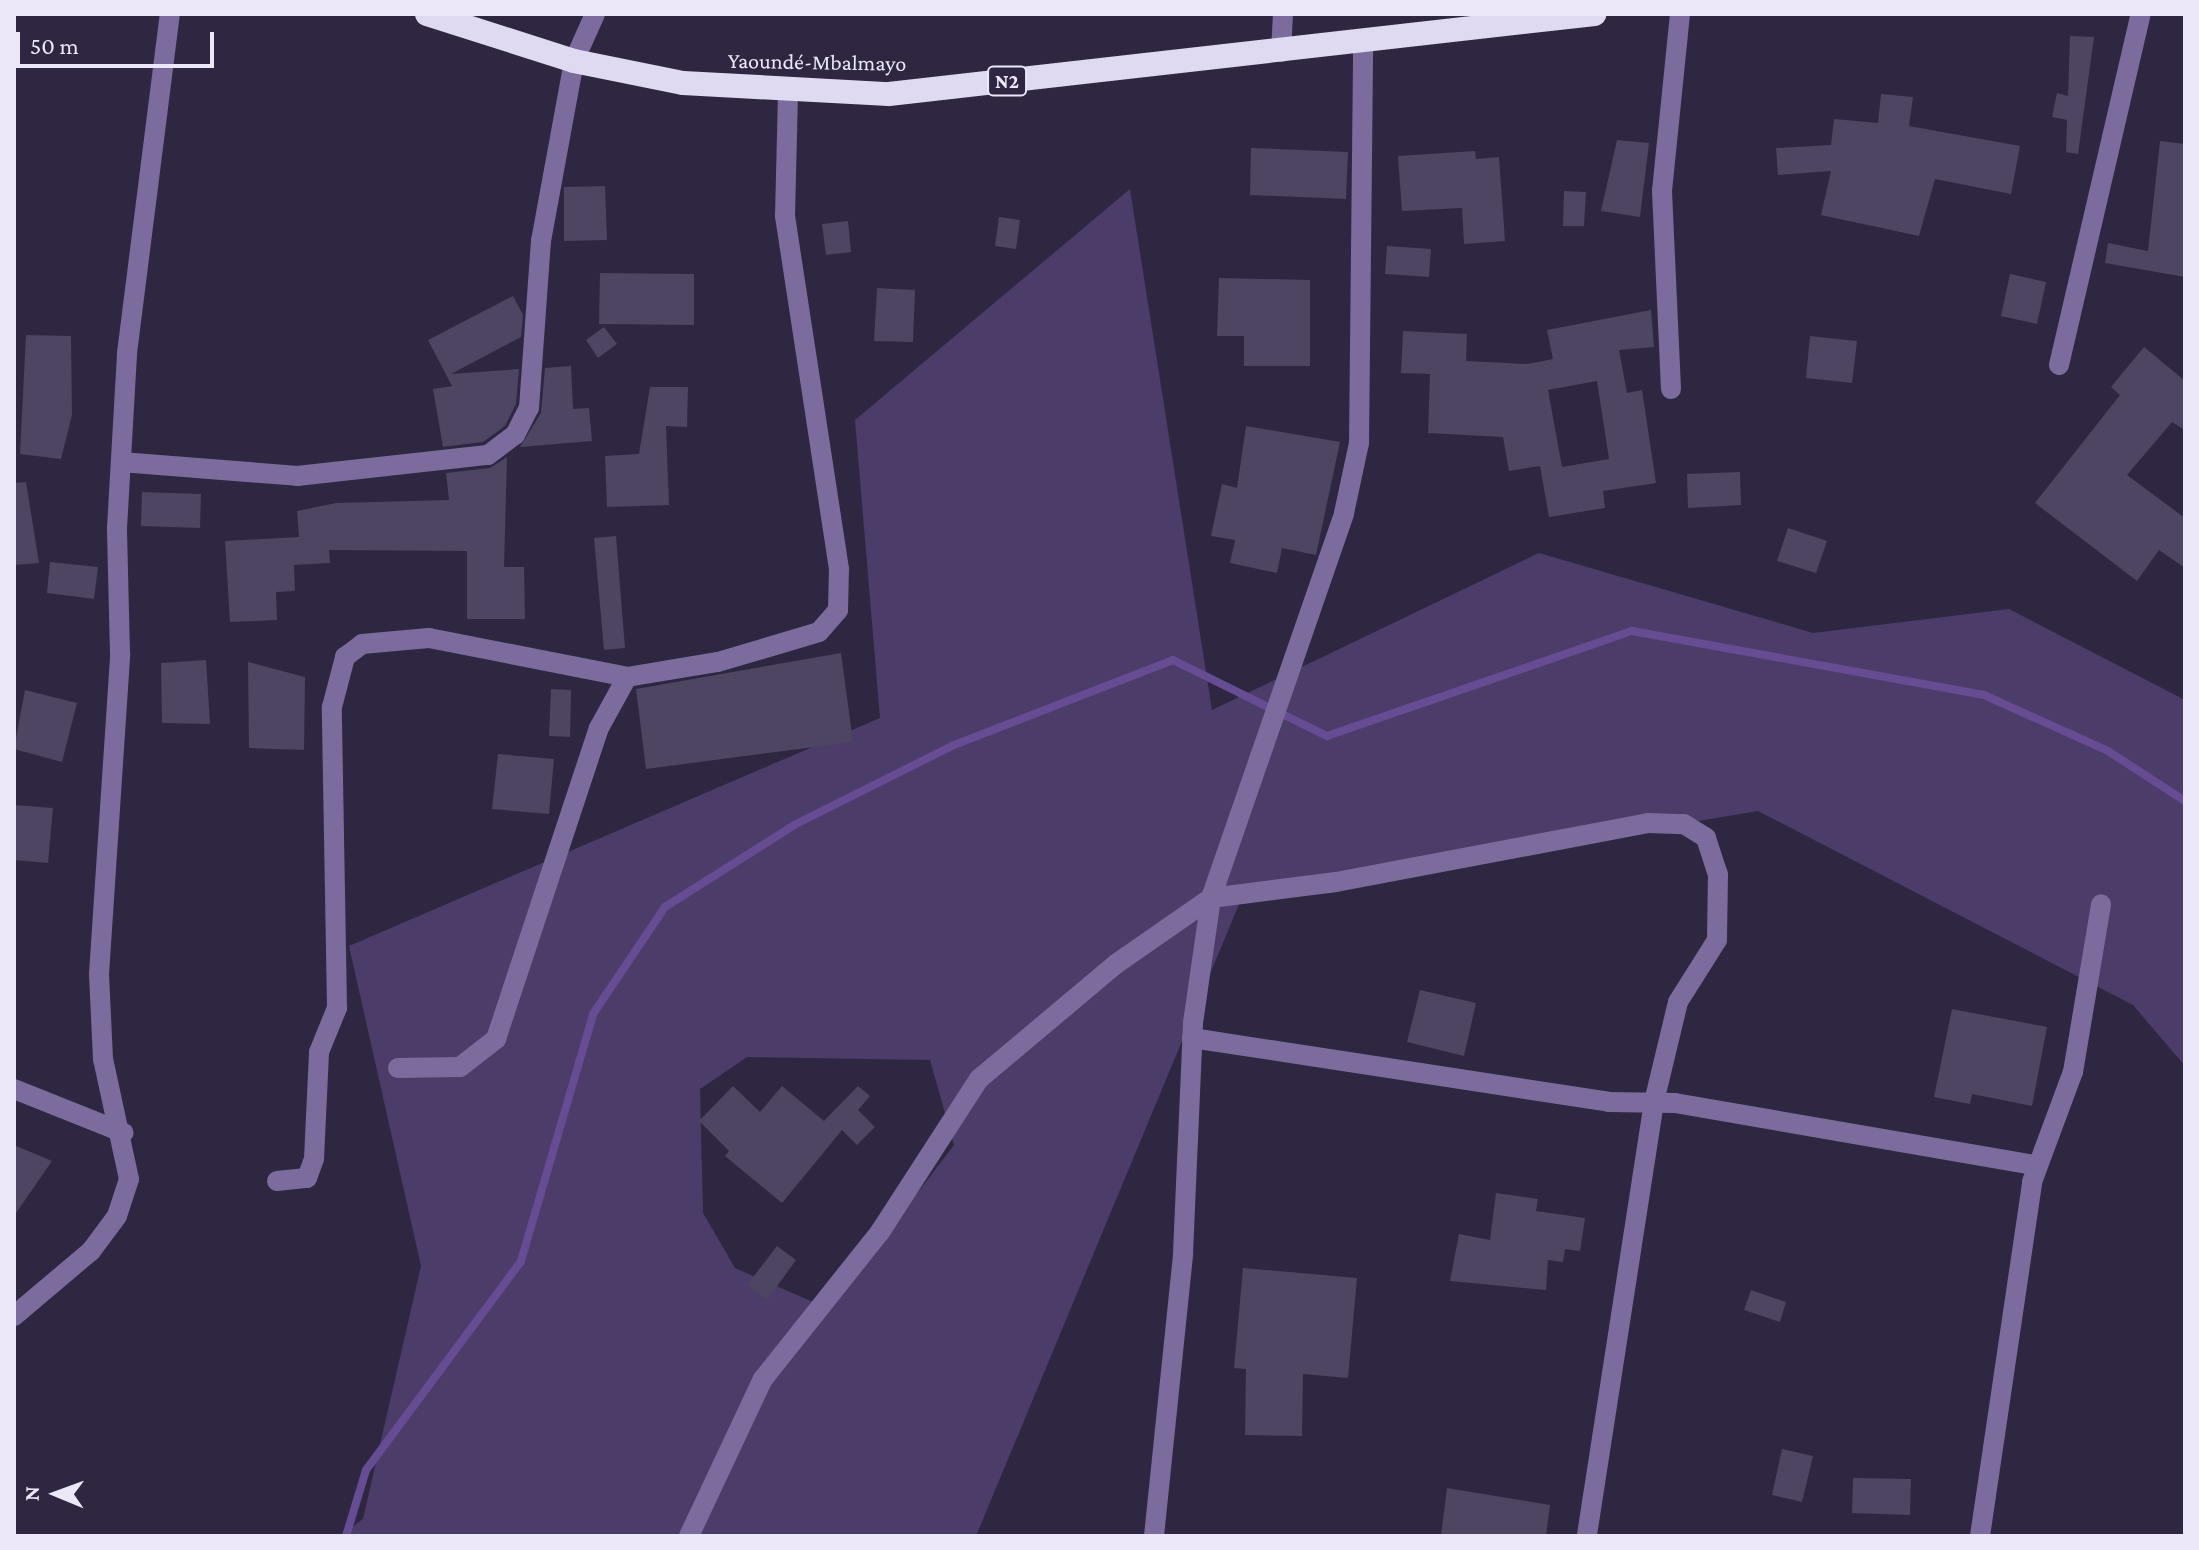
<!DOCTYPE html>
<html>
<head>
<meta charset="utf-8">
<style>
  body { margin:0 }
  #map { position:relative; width:2199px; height:1550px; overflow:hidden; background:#2f2741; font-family:"Crimson Pro",serif }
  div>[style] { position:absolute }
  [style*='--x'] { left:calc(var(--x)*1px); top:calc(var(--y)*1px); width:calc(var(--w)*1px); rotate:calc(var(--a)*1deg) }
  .green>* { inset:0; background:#4c3c6a }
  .stream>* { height:8px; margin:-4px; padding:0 4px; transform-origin:4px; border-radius:4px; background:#664d93 }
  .building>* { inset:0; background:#4d4561 }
  .minor>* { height:20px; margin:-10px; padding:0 10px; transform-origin:10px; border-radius:10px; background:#7c6c9e }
  .highway>* { height:24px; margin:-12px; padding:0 12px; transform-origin:12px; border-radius:12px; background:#e0d9f2 }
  span { translate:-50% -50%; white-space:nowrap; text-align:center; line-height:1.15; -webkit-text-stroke:7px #2f2741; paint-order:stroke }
  .shield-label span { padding:2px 6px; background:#2f2741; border:2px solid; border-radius:6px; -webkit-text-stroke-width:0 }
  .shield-label { font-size:20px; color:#ece7f9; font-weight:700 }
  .street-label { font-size:22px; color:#ece7f9 }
  .frame { position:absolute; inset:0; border:16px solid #ece7f9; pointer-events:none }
  .north { position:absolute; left:16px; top:1454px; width:80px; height:80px; -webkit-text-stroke:6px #2f2741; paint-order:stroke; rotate:271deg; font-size:22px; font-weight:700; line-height:32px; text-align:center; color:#ece7f9 }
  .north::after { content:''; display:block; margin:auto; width:28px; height:36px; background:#ece7f9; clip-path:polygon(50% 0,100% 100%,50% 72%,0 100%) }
  .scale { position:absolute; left:16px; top:32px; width:198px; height:36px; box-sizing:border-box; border:4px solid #ece7f9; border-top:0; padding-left:10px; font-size:24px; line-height:28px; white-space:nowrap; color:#ece7f9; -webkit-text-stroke:6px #2f2741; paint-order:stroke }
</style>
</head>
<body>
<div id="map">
  <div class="green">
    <i style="clip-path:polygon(evenodd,1130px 189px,1212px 710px,1539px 553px,1813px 633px,2009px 609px,2185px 700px,2185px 1066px,2133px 1005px,1758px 811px,1242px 897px,976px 1536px,340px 1536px,363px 1519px,421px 1266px,349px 946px,880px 718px,855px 420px,1130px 189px,747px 1057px,930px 1060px,954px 1145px,829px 1309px,735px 1268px,703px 1213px,700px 1089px,747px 1057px)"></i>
  </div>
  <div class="stream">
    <i style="--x:346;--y:1536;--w:69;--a:-73.1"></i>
    <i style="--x:366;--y:1470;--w:260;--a:-53.4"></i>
    <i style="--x:521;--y:1261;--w:257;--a:-73.7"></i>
    <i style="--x:593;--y:1014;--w:129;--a:-56.1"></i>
    <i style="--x:665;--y:907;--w:153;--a:-32.4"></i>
    <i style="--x:794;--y:825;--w:179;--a:-26.6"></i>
    <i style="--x:954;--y:745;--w:235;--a:-21.2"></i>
    <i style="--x:1173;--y:660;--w:172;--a:26.3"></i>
    <i style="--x:1327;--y:736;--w:323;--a:-19"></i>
    <i style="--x:1632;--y:631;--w:358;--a:10.3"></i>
    <i style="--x:1984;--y:695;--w:136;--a:24.3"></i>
    <i style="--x:2108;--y:751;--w:92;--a:33"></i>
  </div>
  <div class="building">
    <i style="clip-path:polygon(2070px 36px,2094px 37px,2078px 154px,2066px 152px,2067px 120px,2052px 117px,2057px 93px,2068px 96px)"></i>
    <i style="clip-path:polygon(1881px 94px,1913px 97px,1909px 126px,2020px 146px,2011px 194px,1935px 179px,1919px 236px,1821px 215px,1831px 171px,1778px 175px,1776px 148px,1831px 145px,1834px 119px,1878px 123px)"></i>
    <i style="clip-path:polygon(1617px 140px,1649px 143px,1640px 217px,1601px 211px)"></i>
    <i style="clip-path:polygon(2160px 141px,2185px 144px,2185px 277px,2105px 263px,2108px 243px,2148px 251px)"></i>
    <i style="clip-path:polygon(1251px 148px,1348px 152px,1346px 199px,1250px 195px)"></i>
    <i style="clip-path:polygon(1475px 151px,1476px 159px,1499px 157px,1505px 241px,1464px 244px,1462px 208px,1402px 211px,1398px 156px)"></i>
    <i style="clip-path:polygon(605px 186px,607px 240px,564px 241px,564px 187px)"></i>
    <i style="clip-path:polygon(1564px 191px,1586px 192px,1584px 226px,1563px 226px)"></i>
    <i style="clip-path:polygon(999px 217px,1020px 220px,1016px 249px,995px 246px)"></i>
    <i style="clip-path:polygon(848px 221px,851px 252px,826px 255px,822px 224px)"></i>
    <i style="clip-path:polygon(1387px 246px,1431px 249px,1429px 277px,1385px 274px)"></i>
    <i style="clip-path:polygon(600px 273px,694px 274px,694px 325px,599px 324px)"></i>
    <i style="clip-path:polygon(2010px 274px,2046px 282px,2037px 324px,2001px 316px)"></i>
    <i style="clip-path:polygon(1219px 278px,1310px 280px,1310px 366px,1244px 366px,1244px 336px,1217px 336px)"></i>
    <i style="clip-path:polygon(877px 288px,915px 290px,913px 342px,874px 341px)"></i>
    <i style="clip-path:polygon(513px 296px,523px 315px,521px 337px,451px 374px,519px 369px,516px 404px,505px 426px,483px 442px,443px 447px,433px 389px,452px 386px,428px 340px)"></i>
    <i style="clip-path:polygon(evenodd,1651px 310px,1654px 347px,1619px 350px,1627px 393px,1642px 390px,1656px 483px,1603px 491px,1605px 508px,1549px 517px,1540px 466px,1509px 471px,1503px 437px,1428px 433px,1430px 374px,1401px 373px,1403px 331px,1467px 334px,1466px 361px,1528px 364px,1553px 359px,1547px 330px,1651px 310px,1597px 381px,1609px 459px,1562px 467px,1548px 390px,1597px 381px)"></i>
    <i style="clip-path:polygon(604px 327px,617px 344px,598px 358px,586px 340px)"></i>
    <i style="clip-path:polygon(26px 335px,71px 336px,72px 415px,61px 459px,20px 454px)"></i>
    <i style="clip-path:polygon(1810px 336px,1857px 341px,1852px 383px,1806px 378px)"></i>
    <i style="clip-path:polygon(2144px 347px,2185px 381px,2185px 430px,2172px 422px,2127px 475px,2185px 518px,2185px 568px,2159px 550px,2137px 581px,2035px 503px,2120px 395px,2111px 387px)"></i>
    <i style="clip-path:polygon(571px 366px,573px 409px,589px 408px,592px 441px,520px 447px,541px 413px,545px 368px)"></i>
    <i style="clip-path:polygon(650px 387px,688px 387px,687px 427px,666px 426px,669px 505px,607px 507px,605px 456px,639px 454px)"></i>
    <i style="clip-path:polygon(1246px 426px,1340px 442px,1316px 555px,1282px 548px,1277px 573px,1230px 563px,1235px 540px,1211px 536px,1222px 484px,1237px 488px)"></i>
    <i style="clip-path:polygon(507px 457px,504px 567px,524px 567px,525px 619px,467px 619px,467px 551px,329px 550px,330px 563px,294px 565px,295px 591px,276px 592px,277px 620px,230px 622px,225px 541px,299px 537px,297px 511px,336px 503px,449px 500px,446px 473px,490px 468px)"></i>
    <i style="clip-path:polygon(1740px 472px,1741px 505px,1688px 508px,1687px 474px)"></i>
    <i style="clip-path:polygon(26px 482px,39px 563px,14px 565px,14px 483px)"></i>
    <i style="clip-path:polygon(142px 492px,201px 494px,200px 528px,141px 526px)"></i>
    <i style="clip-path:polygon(1788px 528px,1827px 541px,1816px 573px,1777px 561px)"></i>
    <i style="clip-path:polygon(616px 536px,625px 648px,604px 650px,594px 538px)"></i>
    <i style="clip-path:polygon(50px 562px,98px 567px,94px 599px,47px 593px)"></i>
    <i style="clip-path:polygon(841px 653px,853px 742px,646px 769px,636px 689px)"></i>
    <i style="clip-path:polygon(206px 660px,210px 724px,162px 723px,161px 663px)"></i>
    <i style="clip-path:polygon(248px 662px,305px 677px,304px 750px,249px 748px)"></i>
    <i style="clip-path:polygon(551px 689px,571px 690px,570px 737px,549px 736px)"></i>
    <i style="clip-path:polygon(25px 690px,77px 703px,62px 762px,14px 749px)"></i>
    <i style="clip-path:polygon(498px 754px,554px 759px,549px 814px,492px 809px)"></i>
    <i style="clip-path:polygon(14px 805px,53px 808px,48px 863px,14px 860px)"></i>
    <i style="clip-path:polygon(1420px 990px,1476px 1003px,1464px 1056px,1407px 1042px)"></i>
    <i style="clip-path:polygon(1952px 1009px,2047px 1027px,2032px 1106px,1972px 1094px,1970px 1104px,1934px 1097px)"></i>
    <i style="clip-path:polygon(733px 1086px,760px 1112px,782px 1086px,824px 1121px,858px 1086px,870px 1096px,858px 1110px,875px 1127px,857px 1145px,842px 1130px,782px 1203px,725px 1156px,729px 1151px,699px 1121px)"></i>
    <i style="clip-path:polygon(14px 1145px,52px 1161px,14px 1216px)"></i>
    <i style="clip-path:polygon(1496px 1193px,1538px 1199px,1536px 1211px,1585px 1218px,1580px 1251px,1565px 1249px,1563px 1262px,1548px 1260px,1546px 1290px,1450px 1281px,1459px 1234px,1490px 1240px)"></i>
    <i style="clip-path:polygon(777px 1246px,796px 1260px,767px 1300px,747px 1285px)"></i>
    <i style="clip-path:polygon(1243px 1268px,1357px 1278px,1348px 1378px,1303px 1374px,1302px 1436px,1245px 1435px,1246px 1369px,1234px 1368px)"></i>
    <i style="clip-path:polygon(1751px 1290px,1786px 1302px,1780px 1322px,1744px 1310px)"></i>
    <i style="clip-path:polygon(1782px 1449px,1813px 1456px,1802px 1502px,1772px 1495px)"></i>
    <i style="clip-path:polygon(1853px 1478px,1911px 1479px,1910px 1515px,1852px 1513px)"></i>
    <i style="clip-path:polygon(1447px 1488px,1550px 1505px,1546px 1536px,1441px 1536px)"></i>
  </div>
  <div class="minor">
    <i style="--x:1281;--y:52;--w:38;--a:-87"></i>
    <i style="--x:2059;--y:365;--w:360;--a:-76.9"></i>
    <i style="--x:1671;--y:389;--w:198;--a:-92.6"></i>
    <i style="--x:1662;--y:191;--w:178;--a:-84.2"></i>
    <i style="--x:121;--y:462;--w:177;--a:4.5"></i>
    <i style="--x:297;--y:476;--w:192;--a:-6.3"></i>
    <i style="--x:488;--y:455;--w:34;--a:-37"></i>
    <i style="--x:515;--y:435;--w:30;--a:-63"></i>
    <i style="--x:529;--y:408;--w:167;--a:-85.9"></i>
    <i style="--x:541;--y:241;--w:183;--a:-79.6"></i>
    <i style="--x:574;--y:61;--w:51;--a:-65.9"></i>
    <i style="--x:1192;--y:1038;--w:421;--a:8.7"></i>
    <i style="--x:1608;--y:1102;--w:67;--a:0.9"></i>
    <i style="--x:1675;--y:1103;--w:368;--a:9.8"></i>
    <i style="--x:398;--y:1068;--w:62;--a:-0.9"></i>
    <i style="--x:460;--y:1067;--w:46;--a:-37.9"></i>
    <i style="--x:496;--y:1039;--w:328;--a:-71.7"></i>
    <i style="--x:599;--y:728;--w:58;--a:-61.2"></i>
    <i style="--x:627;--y:677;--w:92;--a:-9.4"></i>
    <i style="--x:718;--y:662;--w:105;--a:-16.5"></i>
    <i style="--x:819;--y:632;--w:29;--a:-49"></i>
    <i style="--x:838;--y:610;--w:41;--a:-88.6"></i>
    <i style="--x:839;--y:569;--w:357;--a:-98.7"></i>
    <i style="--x:785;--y:216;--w:124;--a:-88.6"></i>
    <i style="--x:14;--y:1089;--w:118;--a:21.8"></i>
    <i style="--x:277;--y:1181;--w:30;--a:-6"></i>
    <i style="--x:307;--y:1178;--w:20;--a:-70"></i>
    <i style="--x:314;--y:1159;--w:107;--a:-87.3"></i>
    <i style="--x:319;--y:1052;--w:48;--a:-67.8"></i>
    <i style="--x:337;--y:1008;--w:301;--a:-91"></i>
    <i style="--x:332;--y:707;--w:52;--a:-75.4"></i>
    <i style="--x:345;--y:657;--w:21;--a:-37"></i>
    <i style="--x:362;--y:644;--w:67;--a:-5.1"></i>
    <i style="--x:429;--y:638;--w:202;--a:11.1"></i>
    <i style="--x:14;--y:1316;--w:101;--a:-40.2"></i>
    <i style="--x:91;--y:1251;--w:44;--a:-53.4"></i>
    <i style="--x:117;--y:1216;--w:39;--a:-72"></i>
    <i style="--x:129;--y:1179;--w:123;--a:-102.2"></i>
    <i style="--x:103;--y:1059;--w:85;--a:-92.7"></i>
    <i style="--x:99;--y:974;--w:321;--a:-86.2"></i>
    <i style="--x:120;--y:654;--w:126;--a:-91.4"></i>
    <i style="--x:117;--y:528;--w:175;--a:-86.7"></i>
    <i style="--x:127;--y:353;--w:342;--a:-82.8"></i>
    <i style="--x:689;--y:1536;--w:174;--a:-64.8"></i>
    <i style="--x:763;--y:1379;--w:188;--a:-51.5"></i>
    <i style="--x:880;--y:1232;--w:182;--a:-57.1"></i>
    <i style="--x:979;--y:1079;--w:179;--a:-40"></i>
    <i style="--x:1116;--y:964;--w:116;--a:-34.8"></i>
    <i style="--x:1211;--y:898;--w:126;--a:-7.3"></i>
    <i style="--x:1336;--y:882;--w:318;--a:-10.7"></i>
    <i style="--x:1648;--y:823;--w:36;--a:2"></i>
    <i style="--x:1684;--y:824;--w:26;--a:32"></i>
    <i style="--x:1706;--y:838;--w:38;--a:72"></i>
    <i style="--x:1718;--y:874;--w:66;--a:90.9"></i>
    <i style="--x:1717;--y:940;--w:73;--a:122.2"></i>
    <i style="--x:1678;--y:1002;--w:103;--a:103.5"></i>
    <i style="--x:1654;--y:1102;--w:439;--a:98.8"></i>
    <i style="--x:1154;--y:1536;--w:284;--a:-84.1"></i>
    <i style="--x:1183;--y:1253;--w:230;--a:-87.5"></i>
    <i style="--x:1193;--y:1023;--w:126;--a:-81.8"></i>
    <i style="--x:1211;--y:898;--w:407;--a:-70.9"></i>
    <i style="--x:1344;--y:513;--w:72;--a:-77.9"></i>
    <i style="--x:1359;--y:443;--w:403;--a:-89.4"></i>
    <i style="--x:1980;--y:1536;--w:358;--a:-81.6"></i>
    <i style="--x:2032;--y:1182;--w:117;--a:-69.6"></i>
    <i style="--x:2073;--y:1072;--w:170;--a:-80.5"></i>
  </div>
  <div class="highway">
    <i style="--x:427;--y:14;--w:154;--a:17.7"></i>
    <i style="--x:574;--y:61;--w:111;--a:11.4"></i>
    <i style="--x:683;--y:83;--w:206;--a:3.1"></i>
    <i style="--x:889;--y:94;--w:710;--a:-6.47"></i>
  </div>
  <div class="shield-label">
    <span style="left:1007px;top:81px">N2</span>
  </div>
  <div class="street-label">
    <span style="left:817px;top:62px;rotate:1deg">Yaoundé-Mbalmayo</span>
  </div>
  <div class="frame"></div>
  <div class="north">N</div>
  <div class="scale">50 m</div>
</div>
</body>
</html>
